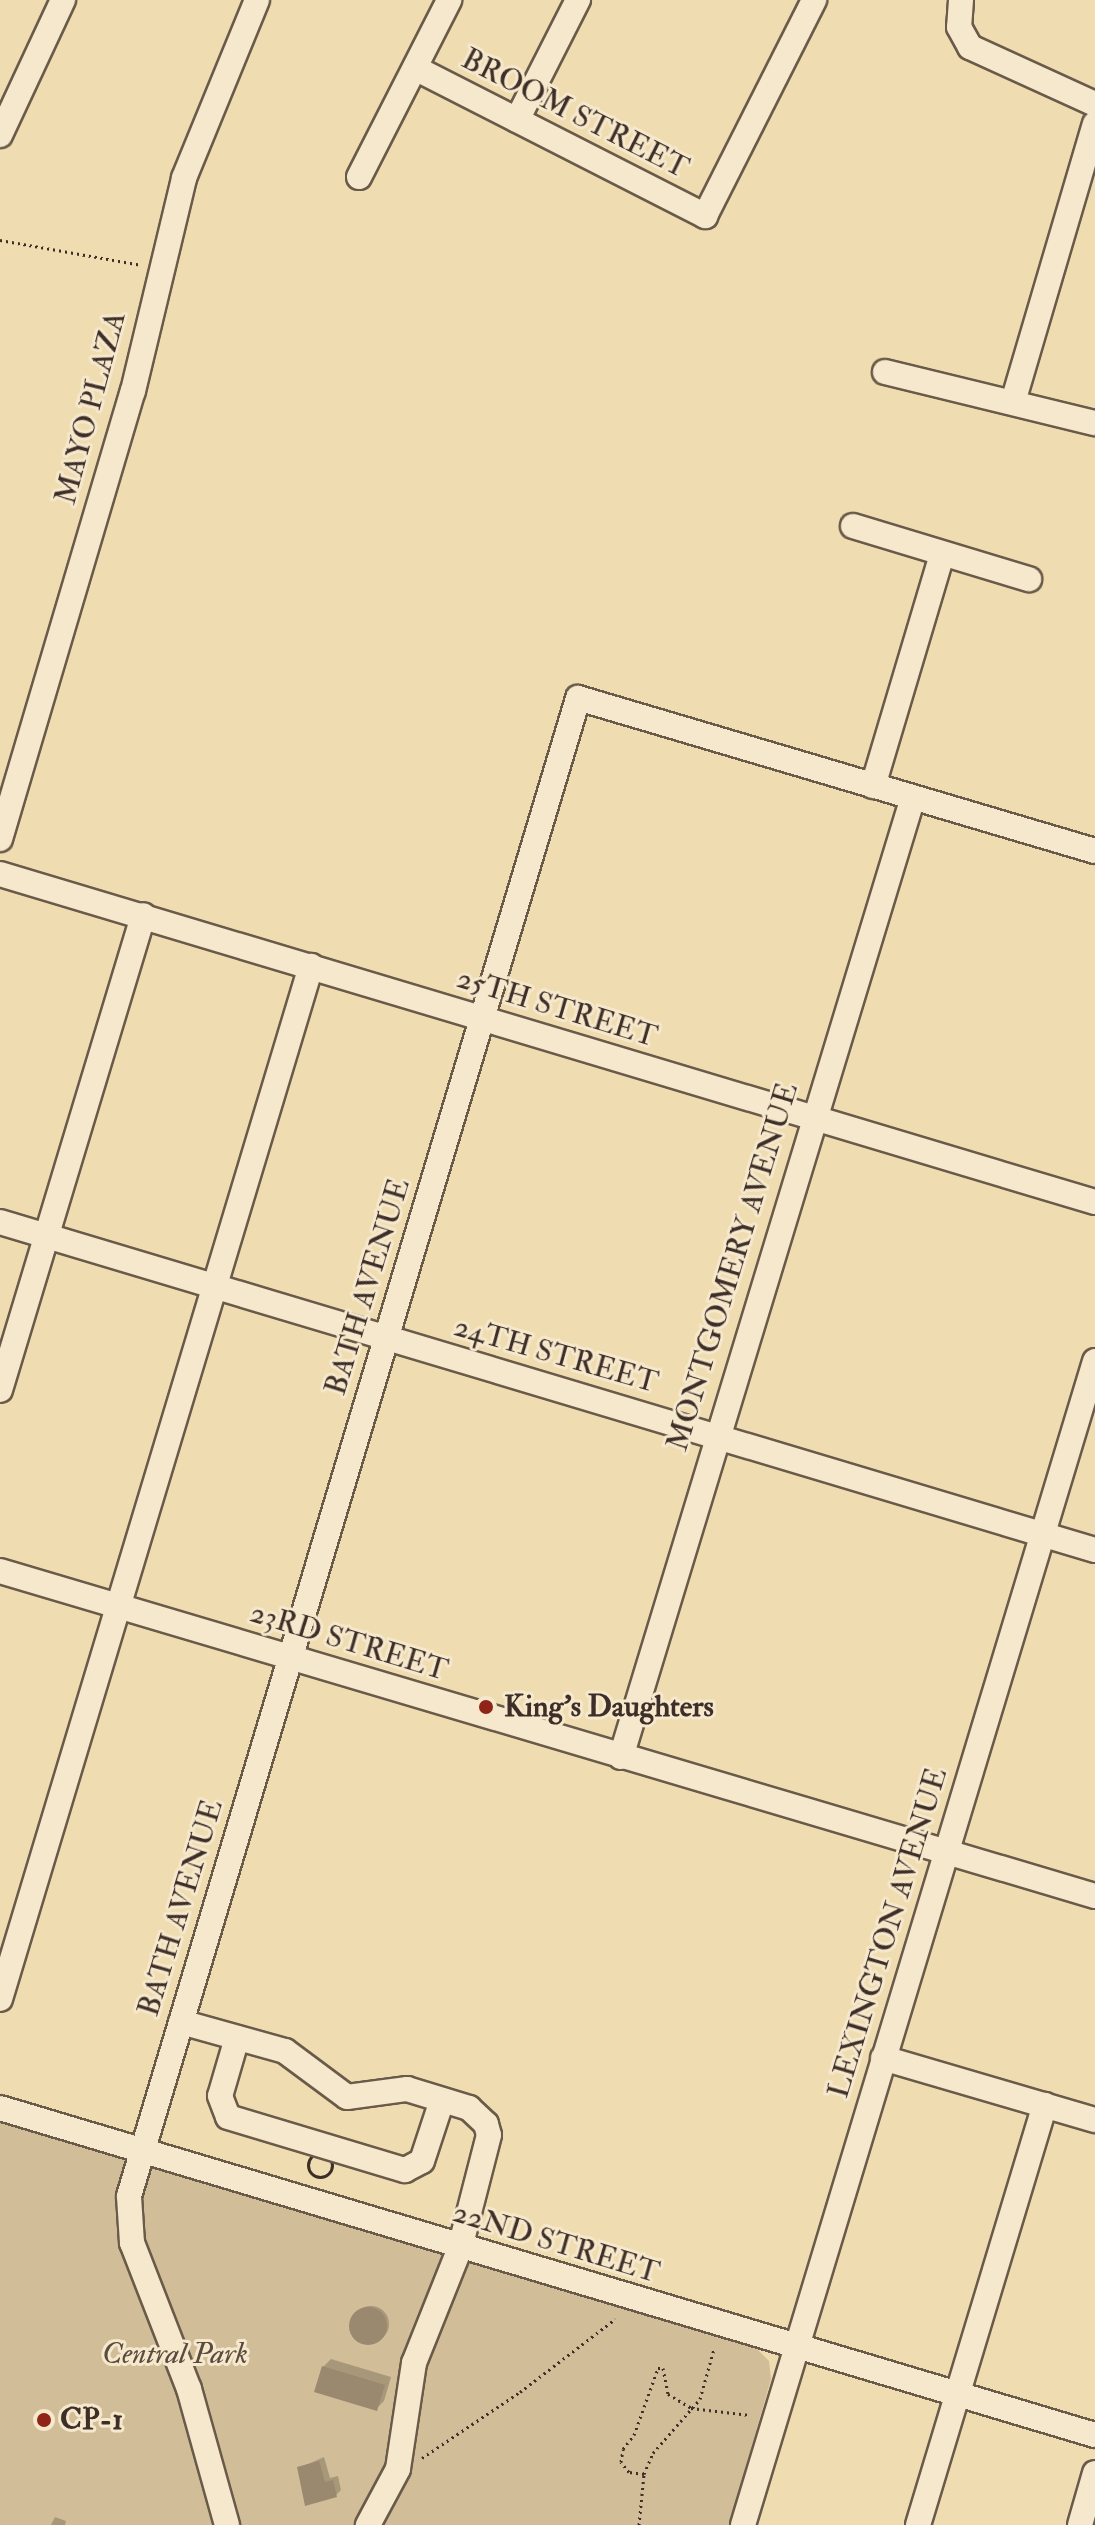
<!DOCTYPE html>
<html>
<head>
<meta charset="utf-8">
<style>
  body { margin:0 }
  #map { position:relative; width:1095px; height:2525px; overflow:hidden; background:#efdcb0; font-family:"IM FELL Double Pica",serif }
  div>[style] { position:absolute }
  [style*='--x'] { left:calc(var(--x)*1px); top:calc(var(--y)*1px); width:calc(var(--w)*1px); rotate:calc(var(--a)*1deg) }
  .green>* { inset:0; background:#d1be99 }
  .shadow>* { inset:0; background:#0003 }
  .round { border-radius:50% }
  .building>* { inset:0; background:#9a886f }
  .path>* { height:3px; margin-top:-1.5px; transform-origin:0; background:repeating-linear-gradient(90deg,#3e2e28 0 2px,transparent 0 6px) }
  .path>.ring { margin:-1.5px; padding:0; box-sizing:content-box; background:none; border:3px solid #3e2e28; border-radius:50% }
  .roads { filter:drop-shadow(2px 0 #6a5a4a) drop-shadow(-2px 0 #6a5a4a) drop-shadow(0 2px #6a5a4a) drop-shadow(0 -2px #6a5a4a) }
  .minor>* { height:24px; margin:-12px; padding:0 12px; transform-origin:12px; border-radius:12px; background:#f5e8cc }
  .dots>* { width:22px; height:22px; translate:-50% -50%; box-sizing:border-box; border:4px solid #f5e8cc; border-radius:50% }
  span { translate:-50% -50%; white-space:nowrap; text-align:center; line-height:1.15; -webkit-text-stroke:6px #f5e8cc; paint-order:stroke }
  .street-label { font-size:30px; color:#3e2e28 }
  .poi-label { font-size:30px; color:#3e2e28; font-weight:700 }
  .left { translate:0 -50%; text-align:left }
  .park-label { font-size:30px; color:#5b4b3f; font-style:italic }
</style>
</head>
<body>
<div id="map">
  <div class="green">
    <i style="clip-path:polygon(0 2122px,757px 2349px,769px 2361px,771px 2379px,729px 2525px,0 2525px)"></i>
  </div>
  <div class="shadow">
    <i class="round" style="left:353px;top:2306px;width:36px;height:36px"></i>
    <i style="clip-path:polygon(331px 2359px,391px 2377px,384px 2401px,376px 2409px,323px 2367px)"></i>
    <i style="clip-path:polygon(324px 2457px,330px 2478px,338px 2476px,341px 2490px,336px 2495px,299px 2468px)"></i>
    <i style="clip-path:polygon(55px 2517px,66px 2521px,65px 2525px,51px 2525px)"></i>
  </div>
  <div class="building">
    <i class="round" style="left:349px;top:2307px;width:38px;height:38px"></i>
    <i style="clip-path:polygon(322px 2366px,385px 2385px,377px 2411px,314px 2392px)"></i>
    <i style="clip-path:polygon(319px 2461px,325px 2482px,333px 2480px,337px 2497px,305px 2506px,297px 2467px)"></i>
  </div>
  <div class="path">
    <i style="--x:0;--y:240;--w:144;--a:10"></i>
    <i class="ring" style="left:308px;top:2153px;width:21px;height:21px"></i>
    <i style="--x:422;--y:2458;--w:118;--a:-34"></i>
    <i style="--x:520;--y:2392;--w:120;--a:-37.5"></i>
    <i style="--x:644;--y:2474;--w:15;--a:-172"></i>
    <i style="--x:629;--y:2472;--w:13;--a:-129"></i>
    <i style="--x:621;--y:2462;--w:13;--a:-81"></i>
    <i style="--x:623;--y:2449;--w:18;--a:-52"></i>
    <i style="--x:634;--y:2435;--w:71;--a:-70.3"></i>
    <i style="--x:658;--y:2368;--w:5;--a:0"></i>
    <i style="--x:663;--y:2368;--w:26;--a:79"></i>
    <i style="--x:668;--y:2394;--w:27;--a:31"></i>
    <i style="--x:691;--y:2408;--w:59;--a:6.8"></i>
    <i style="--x:639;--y:2525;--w:51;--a:-84.4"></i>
    <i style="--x:644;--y:2474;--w:23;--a:-67"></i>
    <i style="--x:653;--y:2453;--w:72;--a:-49"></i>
    <i style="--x:700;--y:2399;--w:52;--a:-74.4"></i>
  </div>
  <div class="roads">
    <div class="minor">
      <i style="--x:961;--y:0;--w:27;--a:94"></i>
      <i style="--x:959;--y:27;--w:23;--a:61"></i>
      <i style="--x:970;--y:47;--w:137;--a:24.5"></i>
      <i style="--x:415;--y:68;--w:326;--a:27"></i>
      <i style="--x:705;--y:216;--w:242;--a:-63.2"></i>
      <i style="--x:517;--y:120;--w:135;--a:-63.1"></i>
      <i style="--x:0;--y:135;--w:149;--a:-65"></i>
      <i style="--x:359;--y:177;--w:199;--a:-63"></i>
      <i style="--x:885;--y:372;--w:216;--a:13.7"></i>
      <i style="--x:1013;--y:402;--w:290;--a:-73.6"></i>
      <i style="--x:853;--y:526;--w:184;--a:16.8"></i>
      <i style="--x:873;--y:786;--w:241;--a:-73.4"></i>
      <i style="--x:0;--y:839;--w:467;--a:-73.5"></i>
      <i style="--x:133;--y:391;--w:219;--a:-76.5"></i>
      <i style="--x:184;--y:178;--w:192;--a:-67.7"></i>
      <i style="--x:0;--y:874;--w:1143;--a:16.68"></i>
      <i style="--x:0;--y:1222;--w:1143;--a:16.68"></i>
      <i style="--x:0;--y:1390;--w:496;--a:-73.2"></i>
      <i style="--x:0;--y:1571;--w:1142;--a:16.53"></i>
      <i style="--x:621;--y:1757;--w:1003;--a:-73.08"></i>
      <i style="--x:0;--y:1999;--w:1079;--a:-73.24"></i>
      <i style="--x:181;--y:2022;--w:108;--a:15.6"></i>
      <i style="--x:285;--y:2051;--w:77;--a:36.6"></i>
      <i style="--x:347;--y:2097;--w:61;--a:-7.6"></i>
      <i style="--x:407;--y:2089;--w:65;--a:17"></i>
      <i style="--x:469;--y:2108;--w:23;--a:43"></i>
      <i style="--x:486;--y:2124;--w:11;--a:75"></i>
      <i style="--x:489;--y:2135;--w:117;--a:104.4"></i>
      <i style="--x:460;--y:2248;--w:124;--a:111.8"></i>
      <i style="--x:414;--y:2363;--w:107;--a:98.6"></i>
      <i style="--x:398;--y:2469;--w:64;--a:118.2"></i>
      <i style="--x:237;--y:2038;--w:60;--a:106.3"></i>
      <i style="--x:220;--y:2096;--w:22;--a:69"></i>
      <i style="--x:228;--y:2117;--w:185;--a:16.7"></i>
      <i style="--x:405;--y:2170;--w:19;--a:-28"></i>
      <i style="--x:422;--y:2161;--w:64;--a:-71.8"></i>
      <i style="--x:883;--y:2058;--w:221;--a:16.3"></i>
      <i style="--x:0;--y:2108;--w:1143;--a:16.63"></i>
      <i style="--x:227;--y:2525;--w:141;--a:-105.6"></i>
      <i style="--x:189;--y:2389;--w:157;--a:-111.3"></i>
      <i style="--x:132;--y:2243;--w:47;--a:-93.7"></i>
      <i style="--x:129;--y:2196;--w:1564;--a:-73.31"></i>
      <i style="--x:578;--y:698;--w:539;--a:16.49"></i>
      <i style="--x:743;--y:2525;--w:1216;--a:-73.17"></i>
      <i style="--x:918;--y:2525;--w:439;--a:-73.2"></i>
      <i style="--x:1080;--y:2525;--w:54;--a:-73.9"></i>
    </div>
  </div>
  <div class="dots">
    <i style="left:486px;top:1707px;background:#8f2418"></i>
    <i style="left:44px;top:2420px;background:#8f2418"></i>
  </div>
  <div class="street-label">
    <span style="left:575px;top:114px;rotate:27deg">BROOM STREET</span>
    <span style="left:91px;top:408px;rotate:-75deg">MAYO PLAZA</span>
    <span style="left:557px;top:1008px;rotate:17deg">25TH STREET</span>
    <span style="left:733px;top:1267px;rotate:-73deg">MONTGOMERY AVENUE</span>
    <span style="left:368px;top:1287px;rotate:-73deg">BATH AVENUE</span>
    <span style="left:556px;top:1355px;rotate:16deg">24TH STREET</span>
    <span style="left:349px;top:1642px;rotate:17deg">23RD STREET</span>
    <span style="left:181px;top:1908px;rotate:-73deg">BATH AVENUE</span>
    <span style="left:888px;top:1933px;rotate:-73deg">LEXINGTON AVENUE</span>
    <span style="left:556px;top:2243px;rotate:17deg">22ND STREET</span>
  </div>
  <div class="poi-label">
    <span class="left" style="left:504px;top:1707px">King's Daughters</span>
    <span class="left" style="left:60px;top:2420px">CP-1</span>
  </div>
  <div class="park-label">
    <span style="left:175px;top:2354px">Central Park</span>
  </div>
</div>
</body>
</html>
